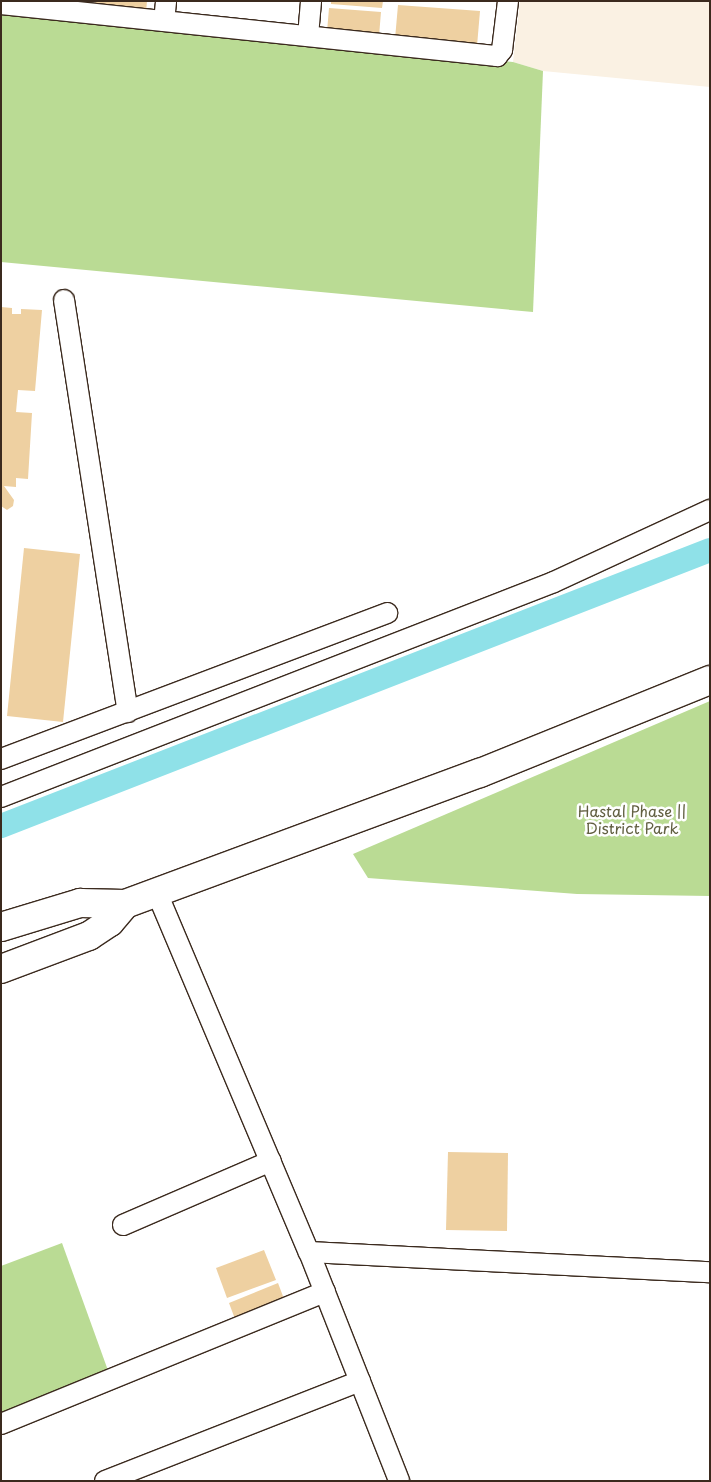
<!DOCTYPE html>
<html>
<head>
<meta charset="utf-8">
<style>
  body { margin:0 }
  #map { position:relative; width:711px; height:1482px; overflow:hidden; background:#fff; font-family:"Playpen Sans",sans-serif }
  div>[style] { position:absolute }
  [style*='--x'] { left:calc(var(--x)*1px); top:calc(var(--y)*1px); width:calc(var(--w)*1px); rotate:calc(var(--a)*1deg) }
  .built>* { inset:0; background:#faf1e3 }
  .green>* { inset:0; background:#badb94 }
  .canal>* { height:24px; margin:-12px; padding:0 12px; transform-origin:12px; border-radius:12px; background:#8fe1e8 }
  .building>* { inset:0; background:#eed0a1 }
  .roads { filter:drop-shadow(1px 0 #3b2a1e) drop-shadow(-1px 0 #3b2a1e) drop-shadow(0 1px #3b2a1e) drop-shadow(0 -1px #3b2a1e) }
  .street>* { height:20px; margin:-10px; padding:0 10px; transform-origin:10px; border-radius:10px; background:#fff }
  .secondary>* { height:28px; margin:-14px; padding:0 14px; transform-origin:14px; border-radius:14px; background:#fff }
  span { translate:-50% -50%; white-space:nowrap; text-align:center; line-height:1.15; -webkit-text-stroke:5px #fff; paint-order:stroke }
  .park-label { font-size:15px; color:#615f41 }
  .frame { position:absolute; inset:0; border:2px solid #3b2a1e; pointer-events:none }
</style>
</head>
<body>
<div id="map">
  <div class="built">
    <i style="clip-path:polygon(520px 1px,710px 1px,710px 87px,543px 71px,513px 62px)"></i>
  </div>
  <div class="green">
    <i style="clip-path:polygon(1px 10px,513px 62px,543px 71px,533px 312px,1px 262px)"></i>
    <i style="clip-path:polygon(710px 701px,710px 896px,577px 894px,368px 878px,353px 854px)"></i>
    <i style="clip-path:polygon(62px 1243px,110px 1376px,1px 1416px,1px 1266px)"></i>
  </div>
  <div class="canal">
    <i style="--x:1;--y:826;--w:761;--a:-21.27"></i>
  </div>
  <div class="building">
    <i style="clip-path:polygon(95px 1px,147px 1px,146px 13px,94px 9px)"></i>
    <i style="clip-path:polygon(331px 1px,383px 1px,382px 8px,331px 4px)"></i>
    <i style="clip-path:polygon(398px 5px,480px 11px,477px 46px,395px 39px)"></i>
    <i style="clip-path:polygon(329px 8px,381px 12px,379px 36px,327px 32px)"></i>
    <i style="clip-path:polygon(1px 307px,12px 308px,12px 314px,21px 314px,21px 309px,42px 310px,35px 391px,18px 390px,16px 412px,32px 413px,28px 479px,16px 478px,16px 487px,4px 486px,14px 500px,13px 506px,7px 510px,1px 506px)"></i>
    <i style="clip-path:polygon(24px 548px,80px 554px,63px 722px,7px 716px)"></i>
    <i style="clip-path:polygon(448px 1152px,508px 1153px,507px 1231px,446px 1230px)"></i>
    <i style="clip-path:polygon(264px 1250px,276px 1280px,227px 1298px,216px 1268px)"></i>
    <i style="clip-path:polygon(278px 1283px,287px 1307px,238px 1327px,229px 1303px)"></i>
  </div>
  <div class="roads">
    <div class="street">
      <i style="--x:1;--y:4;--w:499;--a:6"></i>
      <i style="--x:497;--y:56;--w:8;--a:-50"></i>
      <i style="--x:502;--y:50;--w:49;--a:-83"></i>
      <i style="--x:164;--y:21;--w:20;--a:-84"></i>
      <i style="--x:308;--y:36;--w:35;--a:-85"></i>
      <i style="--x:64;--y:300;--w:417;--a:81.2"></i>
      <i style="--x:1;--y:759;--w:413;--a:-20.7"></i>
      <i style="--x:1;--y:797;--w:593;--a:-21.25"></i>
      <i style="--x:554;--y:582;--w:172;--a:-24.8"></i>
      <i style="--x:157;--y:893;--w:390;--a:67.1"></i>
      <i style="--x:309;--y:1252;--w:401;--a:2.9"></i>
      <i style="--x:123;--y:1225;--w:161;--a:-23.4"></i>
      <i style="--x:309;--y:1252;--w:246;--a:68.5"></i>
      <i style="--x:1;--y:1424;--w:350;--a:-22.2"></i>
      <i style="--x:105;--y:1481;--w:274;--a:-21.4"></i>
    </div>
    <div class="secondary">
      <i style="--x:1;--y:927;--w:83;--a:-16.9"></i>
      <i style="--x:80;--y:903;--w:45;--a:1.3"></i>
      <i style="--x:125;--y:904;--w:378;--a:-20.3"></i>
      <i style="--x:480;--y:773;--w:248;--a:-22"></i>
      <i style="--x:1;--y:969;--w:94;--a:-20.6"></i>
      <i style="--x:89;--y:936;--w:25;--a:-34"></i>
      <i style="--x:110;--y:922;--w:23;--a:-50"></i>
    </div>
  </div>
  <div class="park-label">
    <span style="left:632px;top:819px">Hastal Phase ||<br>District Park</span>
  </div>
  <div class="frame"></div>
</div>
</body>
</html>
